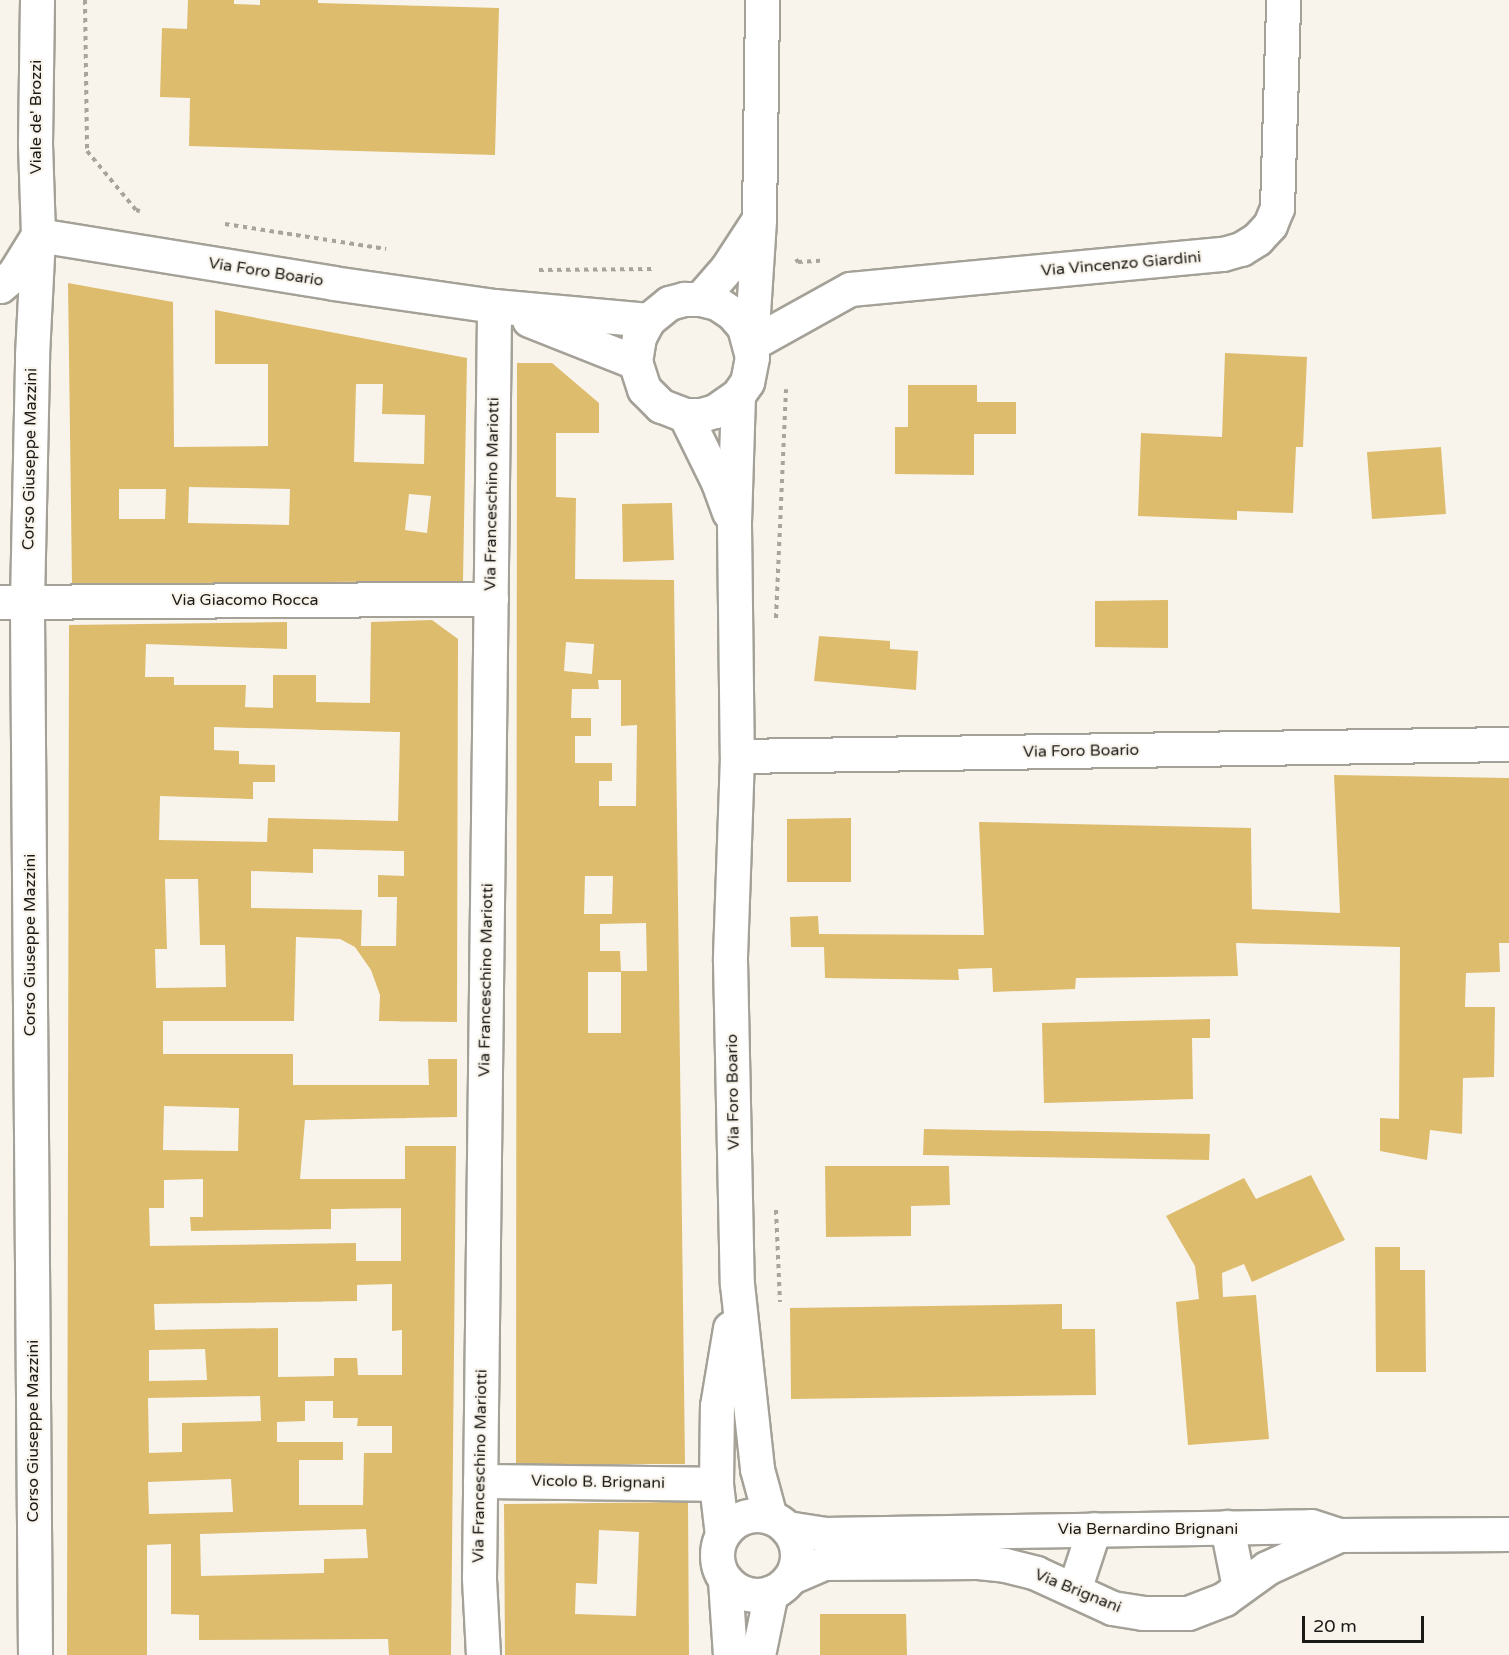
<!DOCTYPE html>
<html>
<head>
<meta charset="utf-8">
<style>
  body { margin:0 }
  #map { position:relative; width:1509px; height:1655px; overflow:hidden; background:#f8f4ec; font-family:"Varela Round",sans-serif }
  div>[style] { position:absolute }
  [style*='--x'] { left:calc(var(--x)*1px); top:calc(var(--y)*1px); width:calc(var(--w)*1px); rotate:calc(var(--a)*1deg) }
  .building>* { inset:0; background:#debc6d }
  .path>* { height:4px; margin-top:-2px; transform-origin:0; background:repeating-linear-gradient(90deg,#a7a49e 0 4.5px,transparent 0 9px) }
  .roads { filter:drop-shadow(2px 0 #a4a198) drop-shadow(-2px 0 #a4a198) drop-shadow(0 2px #a4a198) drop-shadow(0 -2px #a4a198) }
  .minor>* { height:33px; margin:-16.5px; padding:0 16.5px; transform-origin:16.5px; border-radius:16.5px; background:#fff }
  .tertiary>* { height:33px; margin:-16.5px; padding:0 16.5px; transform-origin:16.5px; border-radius:16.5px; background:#fff }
  .tertiary>.ring { margin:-16.5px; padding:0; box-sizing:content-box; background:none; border:33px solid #fff; border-radius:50% }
  span { translate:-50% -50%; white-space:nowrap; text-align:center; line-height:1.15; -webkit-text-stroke:4.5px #f8f4ec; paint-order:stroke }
  .street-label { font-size:16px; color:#1b1a17 }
  .scale { position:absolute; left:1302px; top:1616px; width:122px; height:27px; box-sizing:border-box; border:3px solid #1b1a17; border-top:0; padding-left:8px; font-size:18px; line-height:21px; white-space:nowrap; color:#1b1a17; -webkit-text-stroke:4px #f8f4ec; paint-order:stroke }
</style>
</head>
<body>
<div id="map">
  <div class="building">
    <i style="clip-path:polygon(188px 0,234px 0,234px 4px,260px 5px,260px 0,318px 0,318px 3px,499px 8px,495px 155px,189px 146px,190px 98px,160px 97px,162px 28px,187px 29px)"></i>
    <i style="clip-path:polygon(evenodd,68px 283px,173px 302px,174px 447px,268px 446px,268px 364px,215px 364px,215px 310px,467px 358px,463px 581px,72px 584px,68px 283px,356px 384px,383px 384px,382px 414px,425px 415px,424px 464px,354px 462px,356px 384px,68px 283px,189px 487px,290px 489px,289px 525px,188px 523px,189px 487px,68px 283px,119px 489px,166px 489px,165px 519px,119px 519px,119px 489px,68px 283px,409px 494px,431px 496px,427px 533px,405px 530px,409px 494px)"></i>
    <i style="clip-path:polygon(1225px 353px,1307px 357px,1303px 447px,1296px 447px,1293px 513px,1237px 511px,1237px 520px,1138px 516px,1141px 433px,1222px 437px)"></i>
    <i style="clip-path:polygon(evenodd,517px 363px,552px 363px,599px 403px,599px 433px,556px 433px,556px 497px,576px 498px,575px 579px,674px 580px,685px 1464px,516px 1464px,517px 363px,566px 642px,594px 644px,592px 674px,564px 671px,566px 642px,517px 363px,598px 680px,621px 680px,621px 726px,637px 725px,636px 806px,599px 806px,599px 781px,612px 781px,612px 763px,575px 763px,575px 736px,591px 736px,591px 718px,571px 718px,572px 689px,599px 689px,598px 680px,517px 363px,585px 876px,613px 876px,612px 914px,584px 914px,585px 876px,517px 363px,646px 923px,647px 971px,621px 971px,621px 1033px,588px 1033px,588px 972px,621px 972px,620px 951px,600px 951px,600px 924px,646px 923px)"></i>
    <i style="clip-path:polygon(908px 385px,977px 385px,977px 402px,1016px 402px,1016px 434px,974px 434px,974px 475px,895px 474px,895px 427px,908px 427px)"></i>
    <i style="clip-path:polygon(1441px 447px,1446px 514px,1372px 519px,1367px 452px)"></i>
    <i style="clip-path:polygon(672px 503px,674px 560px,623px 562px,622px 504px)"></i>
    <i style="clip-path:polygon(1168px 600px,1168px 648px,1095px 647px,1095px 601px)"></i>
    <i style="clip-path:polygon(evenodd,432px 620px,458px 639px,457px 1022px,379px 1021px,380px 995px,371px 970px,355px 947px,340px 939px,296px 937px,294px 1021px,163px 1021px,163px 1054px,293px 1054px,293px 1085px,429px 1085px,428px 1059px,457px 1059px,457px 1117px,305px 1120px,300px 1179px,405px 1179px,405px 1146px,456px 1146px,451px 1655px,389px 1655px,388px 1639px,199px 1640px,199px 1615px,171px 1614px,171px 1544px,147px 1545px,147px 1655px,67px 1655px,69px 625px,287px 622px,287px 649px,146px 644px,145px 677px,174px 677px,174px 685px,246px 685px,245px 707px,273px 708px,273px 675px,316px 675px,316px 702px,370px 703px,371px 622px,432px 620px,214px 727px,400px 732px,398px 821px,268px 818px,267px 842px,159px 840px,160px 796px,253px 799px,253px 782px,275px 782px,275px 765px,239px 764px,239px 751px,214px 750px,214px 727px,432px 620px,313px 849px,404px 851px,404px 876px,378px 875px,378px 897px,397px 897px,396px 946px,361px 946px,362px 910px,251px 908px,251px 871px,313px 873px,313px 849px,432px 620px,165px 879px,198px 879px,200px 945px,225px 945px,226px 987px,156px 988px,155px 949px,167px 949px,165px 879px,432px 620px,164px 1106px,239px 1108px,238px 1151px,163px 1150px,164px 1106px,432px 620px,203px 1179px,203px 1217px,190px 1217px,191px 1231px,331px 1229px,331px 1209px,401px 1208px,401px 1261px,356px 1261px,356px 1243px,150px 1246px,149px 1208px,164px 1208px,164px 1180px,203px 1179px,432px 620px,392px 1284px,392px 1331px,402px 1330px,402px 1375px,358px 1375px,357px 1358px,334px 1358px,334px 1376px,278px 1377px,278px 1328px,155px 1330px,154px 1304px,357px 1301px,357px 1285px,392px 1284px,432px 620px,205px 1349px,207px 1380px,149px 1381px,149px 1350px,205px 1349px,432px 620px,260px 1396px,261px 1421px,182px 1423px,182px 1452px,149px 1453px,148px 1398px,260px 1396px,432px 620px,305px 1401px,333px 1401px,333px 1418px,358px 1418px,357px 1426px,392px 1426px,392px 1453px,364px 1453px,363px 1505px,299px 1505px,299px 1460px,343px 1460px,343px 1442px,277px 1442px,277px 1422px,305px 1421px,305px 1401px,432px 620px,231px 1479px,233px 1512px,149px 1514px,148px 1482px,231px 1479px,432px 620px,366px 1529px,368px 1558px,324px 1559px,324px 1573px,201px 1576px,200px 1534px,366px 1529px)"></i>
    <i style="clip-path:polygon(819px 636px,890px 641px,890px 649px,918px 651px,916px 690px,814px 681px)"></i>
    <i style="clip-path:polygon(1334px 775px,1509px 778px,1509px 943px,1499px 943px,1500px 972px,1466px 973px,1465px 1007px,1495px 1007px,1494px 1077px,1463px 1078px,1462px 1134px,1430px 1130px,1427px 1160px,1380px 1151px,1380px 1118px,1399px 1119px,1400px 947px,1236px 943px,1238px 976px,1076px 978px,1075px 989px,993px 992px,992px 968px,958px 969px,959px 980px,825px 978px,824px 947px,791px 947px,790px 917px,818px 916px,819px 934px,984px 935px,979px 822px,1251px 828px,1252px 909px,1340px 913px)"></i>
    <i style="clip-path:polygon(851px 818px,851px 882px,787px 882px,787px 819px)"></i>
    <i style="clip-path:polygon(1210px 1019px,1210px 1038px,1192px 1038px,1193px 1099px,1044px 1103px,1042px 1023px)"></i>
    <i style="clip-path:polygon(924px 1129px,1210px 1134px,1209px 1160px,923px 1155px)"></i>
    <i style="clip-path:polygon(825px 1166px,949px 1166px,950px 1205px,911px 1206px,911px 1236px,826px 1237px)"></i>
    <i style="clip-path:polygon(1311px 1175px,1345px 1240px,1252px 1282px,1244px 1264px,1222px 1273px,1223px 1297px,1256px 1295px,1269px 1439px,1188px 1445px,1176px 1302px,1199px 1299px,1195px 1266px,1166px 1216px,1244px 1178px,1256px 1199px)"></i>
    <i style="clip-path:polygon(1375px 1247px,1400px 1247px,1400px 1270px,1425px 1270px,1426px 1372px,1376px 1372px)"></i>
    <i style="clip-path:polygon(1062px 1304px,1062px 1329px,1095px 1329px,1096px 1395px,791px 1399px,790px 1308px)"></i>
    <i style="clip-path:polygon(evenodd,688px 1502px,689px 1655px,505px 1655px,504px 1504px,688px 1502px,599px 1530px,639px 1532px,636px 1616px,575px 1614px,576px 1583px,597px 1584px,599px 1530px)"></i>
    <i style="clip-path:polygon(820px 1614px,906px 1614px,907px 1655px,820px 1655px)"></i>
  </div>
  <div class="path">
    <i style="--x:85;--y:0;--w:151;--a:89.2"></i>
    <i style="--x:87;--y:151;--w:77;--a:50.3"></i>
    <i style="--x:136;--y:210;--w:4;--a:14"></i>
    <i style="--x:225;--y:224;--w:163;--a:8.8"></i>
    <i style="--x:796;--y:259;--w:4;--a:56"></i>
    <i style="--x:798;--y:262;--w:22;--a:-3"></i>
    <i style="--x:539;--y:270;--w:113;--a:-0.5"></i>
    <i style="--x:776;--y:618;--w:229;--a:-87.5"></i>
    <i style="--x:776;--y:1210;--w:92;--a:87.5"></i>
  </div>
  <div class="roads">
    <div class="minor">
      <i style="--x:700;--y:299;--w:41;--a:-48.9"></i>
      <i style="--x:727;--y:268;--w:55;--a:-56.9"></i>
      <i style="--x:751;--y:344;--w:113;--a:-29.1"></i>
      <i style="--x:850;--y:289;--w:375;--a:-5.4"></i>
      <i style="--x:1223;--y:254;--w:19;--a:-16"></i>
      <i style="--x:1241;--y:249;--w:19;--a:-32"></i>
      <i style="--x:1257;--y:239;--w:19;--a:-47"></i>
      <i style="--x:1270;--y:225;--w:18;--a:-68"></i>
      <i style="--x:1277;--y:208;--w:208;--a:-88.3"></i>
      <i style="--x:751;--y:344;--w:125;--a:-86.3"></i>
      <i style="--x:759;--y:219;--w:219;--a:-89.2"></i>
      <i style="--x:0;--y:602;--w:491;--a:-0.4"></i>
      <i style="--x:737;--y:756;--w:772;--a:-0.89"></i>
      <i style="--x:480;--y:1481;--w:236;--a:0.7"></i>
      <i style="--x:1227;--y:1527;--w:61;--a:78.7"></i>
      <i style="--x:787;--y:1528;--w:36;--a:9"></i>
      <i style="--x:823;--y:1534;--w:488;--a:-0.9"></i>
      <i style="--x:1311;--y:1526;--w:29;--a:18"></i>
      <i style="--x:1339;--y:1535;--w:170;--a:-0.3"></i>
      <i style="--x:791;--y:1577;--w:36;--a:-23"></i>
      <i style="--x:824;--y:1563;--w:154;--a:-0.4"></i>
      <i style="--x:978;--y:1562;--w:27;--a:6"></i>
      <i style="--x:1005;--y:1565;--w:32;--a:14"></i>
      <i style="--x:1036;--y:1573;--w:84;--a:24.7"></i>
      <i style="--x:1112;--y:1608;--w:31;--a:9"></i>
      <i style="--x:1143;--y:1613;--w:45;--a:0"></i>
      <i style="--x:1188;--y:1613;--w:39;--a:-21"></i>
      <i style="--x:1224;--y:1599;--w:53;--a:-35.8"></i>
      <i style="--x:1267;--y:1568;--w:79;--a:-24.6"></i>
      <i style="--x:1074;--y:1590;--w:64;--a:-71.8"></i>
      <i style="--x:35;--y:1655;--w:1053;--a:-90.44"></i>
      <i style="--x:27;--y:602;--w:247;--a:-88.8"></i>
      <i style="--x:32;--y:355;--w:120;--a:-87.1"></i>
      <i style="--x:483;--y:1655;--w:77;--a:-93"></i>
      <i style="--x:479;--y:1578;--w:1272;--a:-89.32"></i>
    </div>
    <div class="tertiary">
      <i style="--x:37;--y:0;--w:144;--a:90.8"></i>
      <i style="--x:35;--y:144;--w:91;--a:88.1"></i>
      <i style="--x:38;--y:235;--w:299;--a:9.2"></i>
      <i style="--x:333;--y:283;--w:163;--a:8.1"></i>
      <i style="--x:494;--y:306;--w:155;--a:5.2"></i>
      <i style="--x:0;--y:286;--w:18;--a:-41"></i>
      <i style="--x:14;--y:274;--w:46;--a:-58.4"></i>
      <i style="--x:529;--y:320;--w:114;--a:21.6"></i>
      <i style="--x:738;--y:395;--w:28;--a:145"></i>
      <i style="--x:715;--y:411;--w:15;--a:164"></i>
      <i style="--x:701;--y:415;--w:16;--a:180"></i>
      <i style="--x:685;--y:415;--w:26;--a:-159"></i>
      <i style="--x:661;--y:406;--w:24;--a:-135"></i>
      <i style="--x:644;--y:389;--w:28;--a:-108"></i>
      <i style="--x:635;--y:362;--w:25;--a:-81"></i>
      <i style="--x:639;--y:337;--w:19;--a:-62"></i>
      <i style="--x:648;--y:320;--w:27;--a:-39"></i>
      <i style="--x:669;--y:303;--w:16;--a:-15"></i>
      <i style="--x:684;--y:299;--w:16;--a:0"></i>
      <i style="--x:700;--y:299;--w:17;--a:13"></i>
      <i style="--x:717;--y:303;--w:18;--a:34"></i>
      <i style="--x:732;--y:313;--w:18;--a:49"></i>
      <i style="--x:744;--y:327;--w:31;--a:75"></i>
      <i style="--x:752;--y:357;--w:25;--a:101"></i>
      <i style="--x:747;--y:382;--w:16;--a:125"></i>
      <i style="--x:738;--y:395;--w:130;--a:91.8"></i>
      <i style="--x:734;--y:525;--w:231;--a:89.3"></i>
      <i style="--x:737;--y:756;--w:204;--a:92"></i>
      <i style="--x:730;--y:960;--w:324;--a:88.8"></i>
      <i style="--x:737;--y:1284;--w:186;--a:83.8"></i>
      <i style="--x:757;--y:1469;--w:50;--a:74.8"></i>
      <i style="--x:685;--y:415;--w:75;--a:63.8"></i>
      <i style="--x:718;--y:482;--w:32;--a:70"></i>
      <i class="ring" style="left:717px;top:1515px;width:47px;height:47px"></i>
      <i style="--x:722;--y:1535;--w:51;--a:-96.7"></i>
      <i style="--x:716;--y:1484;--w:78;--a:-89.3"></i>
      <i style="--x:717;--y:1406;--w:79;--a:-80.5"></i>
      <i style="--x:725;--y:1580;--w:75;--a:86.2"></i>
      <i style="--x:758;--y:1655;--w:64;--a:-78.3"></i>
    </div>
  </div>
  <div class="street-label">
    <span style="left:36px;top:117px;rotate:-90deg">Viale de' Brozzi</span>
    <span style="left:1121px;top:264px;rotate:-5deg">Via Vincenzo Giardini</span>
    <span style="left:266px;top:272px;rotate:9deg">Via Foro Boario</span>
    <span style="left:30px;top:459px;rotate:-89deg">Corso Giuseppe Mazzini</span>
    <span style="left:492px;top:494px;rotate:-89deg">Via Franceschino Mariotti</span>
    <span style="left:245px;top:600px">Via Giacomo Rocca</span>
    <span style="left:1081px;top:751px;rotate:-1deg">Via Foro Boario</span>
    <span style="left:30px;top:945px;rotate:-90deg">Corso Giuseppe Mazzini</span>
    <span style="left:486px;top:980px;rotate:-89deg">Via Franceschino Mariotti</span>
    <span style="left:733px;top:1092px;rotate:-91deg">Via Foro Boario</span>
    <span style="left:33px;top:1431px;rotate:-90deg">Corso Giuseppe Mazzini</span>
    <span style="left:480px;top:1466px;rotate:-89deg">Via Franceschino Mariotti</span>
    <span style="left:598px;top:1482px;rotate:1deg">Vicolo B. Brignani</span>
    <span style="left:1148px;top:1529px">Via Bernardino Brignani</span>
    <span style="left:1078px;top:1591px;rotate:22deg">Via Brignani</span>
  </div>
  <div class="scale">20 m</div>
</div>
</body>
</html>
